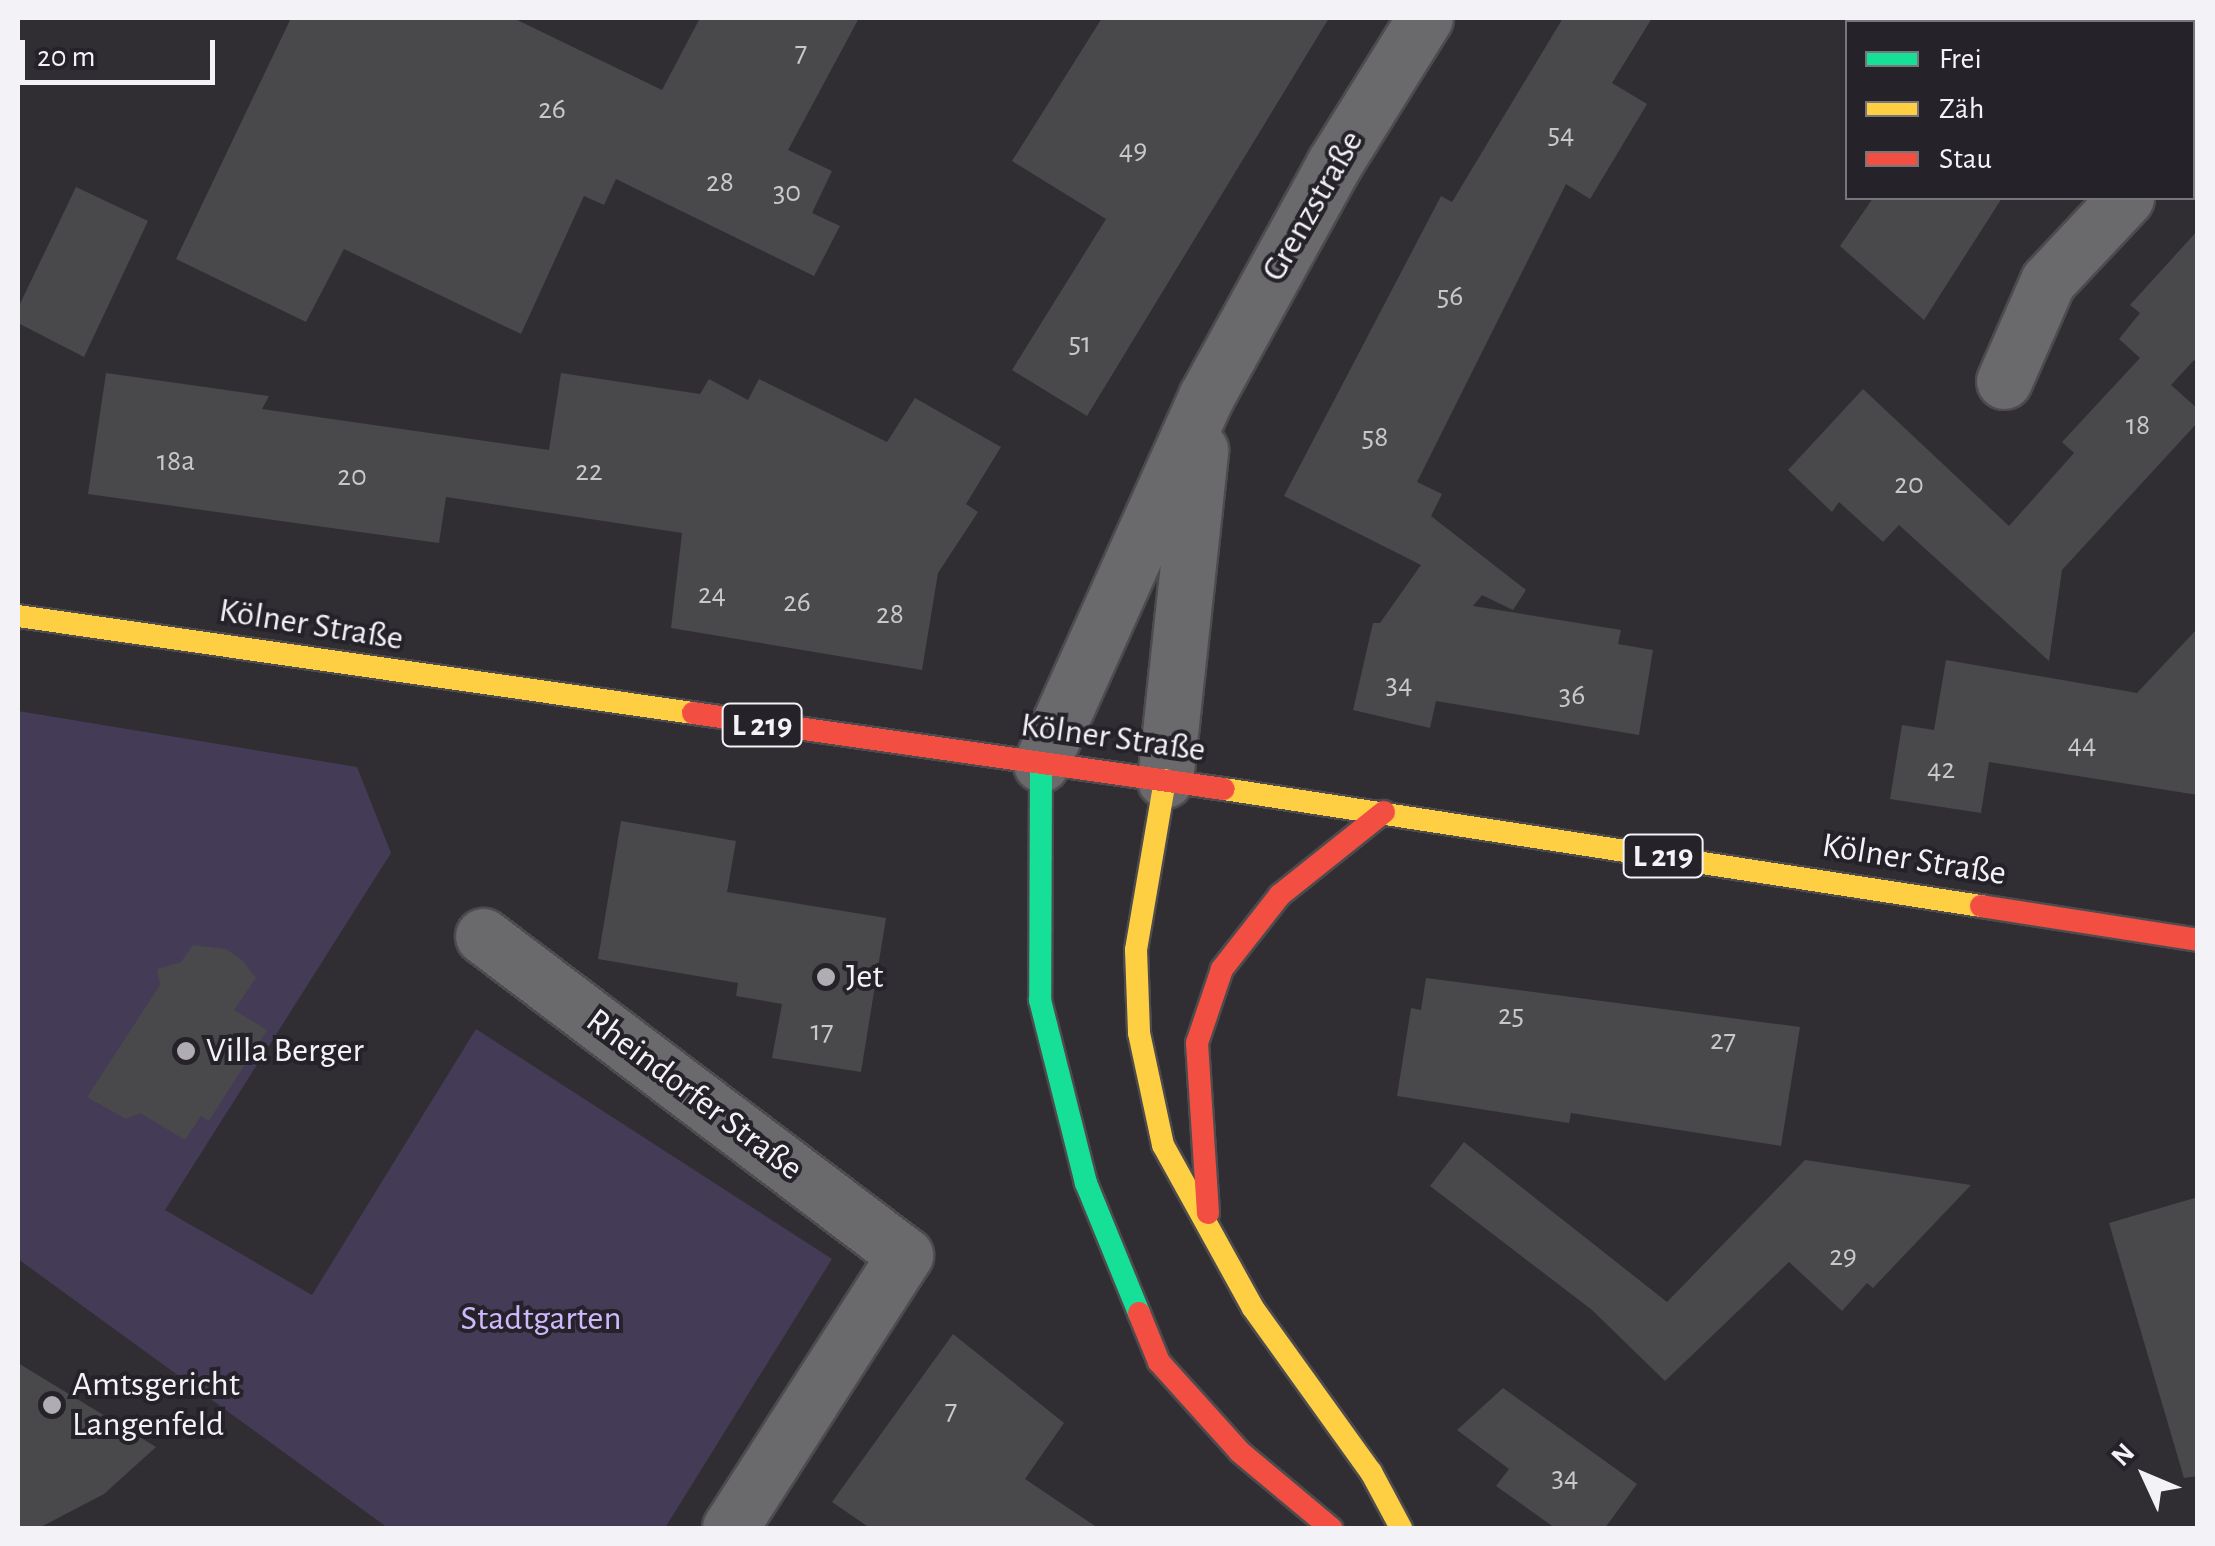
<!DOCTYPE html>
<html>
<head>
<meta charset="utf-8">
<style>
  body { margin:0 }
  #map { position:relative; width:2215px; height:1546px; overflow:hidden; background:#302e32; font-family:"Alegreya Sans",sans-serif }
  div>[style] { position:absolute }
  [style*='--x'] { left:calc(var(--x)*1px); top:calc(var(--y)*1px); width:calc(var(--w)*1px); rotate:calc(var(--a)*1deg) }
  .green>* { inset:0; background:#443b57 }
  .building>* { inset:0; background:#49484b }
  .roads { filter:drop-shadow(2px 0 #4d4b4e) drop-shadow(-2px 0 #4d4b4e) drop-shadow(0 2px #4d4b4e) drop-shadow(0 -2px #4d4b4e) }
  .street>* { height:55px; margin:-27.5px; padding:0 27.5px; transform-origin:27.5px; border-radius:27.5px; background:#6a696c }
  .fast>* { height:22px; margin:-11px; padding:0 11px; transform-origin:11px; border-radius:11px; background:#16e098 }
  .slow>* { height:22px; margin:-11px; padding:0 11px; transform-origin:11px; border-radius:11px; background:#ffcf43 }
  .jam>* { height:22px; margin:-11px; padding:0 11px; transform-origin:11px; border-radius:11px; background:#f24e42 }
  .dots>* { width:28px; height:28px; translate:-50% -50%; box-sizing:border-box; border:5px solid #252329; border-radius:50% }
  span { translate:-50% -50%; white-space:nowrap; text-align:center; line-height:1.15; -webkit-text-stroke:8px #252329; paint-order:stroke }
  .number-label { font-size:30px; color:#c8c8cb }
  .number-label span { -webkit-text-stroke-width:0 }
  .shield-label span { padding:2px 8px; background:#252329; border:2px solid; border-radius:8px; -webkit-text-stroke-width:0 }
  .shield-label { font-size:32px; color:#f3f2f6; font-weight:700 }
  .street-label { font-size:35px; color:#f3f2f6 }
  .poi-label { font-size:35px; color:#f3f2f6 }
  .left { translate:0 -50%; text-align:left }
  .park-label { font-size:35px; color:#ceb9ff }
  .frame { position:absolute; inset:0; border:20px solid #f3f2f6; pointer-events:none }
  .legend { position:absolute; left:1845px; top:20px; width:350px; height:180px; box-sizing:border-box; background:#252329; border:2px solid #77767b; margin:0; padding:12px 18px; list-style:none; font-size:30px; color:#f3f2f6 }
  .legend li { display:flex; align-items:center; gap:20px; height:50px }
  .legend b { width:50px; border:2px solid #77767b }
  .north { position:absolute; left:2095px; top:1426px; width:100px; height:100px; -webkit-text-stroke:8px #252329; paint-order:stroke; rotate:314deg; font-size:28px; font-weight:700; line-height:40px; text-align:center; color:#f3f2f6 }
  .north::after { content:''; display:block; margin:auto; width:35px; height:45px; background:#f3f2f6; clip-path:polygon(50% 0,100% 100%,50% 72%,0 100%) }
  .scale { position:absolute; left:20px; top:40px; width:195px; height:45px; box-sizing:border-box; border:5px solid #f3f2f6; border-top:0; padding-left:12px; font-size:30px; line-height:35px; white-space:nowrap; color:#f3f2f6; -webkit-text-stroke:8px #252329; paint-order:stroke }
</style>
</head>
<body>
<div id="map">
  <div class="green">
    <i style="clip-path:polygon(18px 711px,357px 767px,391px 853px,165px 1210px,312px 1295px,476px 1029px,832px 1259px,665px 1528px,388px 1528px,18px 1259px)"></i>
  </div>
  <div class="building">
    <i style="clip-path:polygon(291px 18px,513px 18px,662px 90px,700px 18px,859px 18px,788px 150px,832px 171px,812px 213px,840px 226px,814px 276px,616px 179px,604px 205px,584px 196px,521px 334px,344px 249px,306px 322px,176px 259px)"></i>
    <i style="clip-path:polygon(1102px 18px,1329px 18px,1087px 416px,1012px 370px,1106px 219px,1012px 161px)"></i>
    <i style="clip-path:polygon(1563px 18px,1652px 18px,1612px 83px,1647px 104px,1590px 199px,1566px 184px,1417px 482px,1442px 494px,1431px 516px,1526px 590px,1513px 610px,1482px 595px,1473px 606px,1621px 630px,1618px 644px,1653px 650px,1639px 735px,1436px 701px,1430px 728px,1353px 710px,1373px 623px,1380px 623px,1421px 565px,1284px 496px,1441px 196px,1452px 202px)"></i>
    <i style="clip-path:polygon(76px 187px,148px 221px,84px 357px,18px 323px,18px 308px)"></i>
    <i style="clip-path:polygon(1873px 198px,2002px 198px,1924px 320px,1840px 246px)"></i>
    <i style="clip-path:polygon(2198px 230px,2198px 364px,2194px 360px,2171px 385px,2198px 409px,2198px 422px,2062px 570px,2049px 661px,1899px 525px,1883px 542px,1839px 502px,1832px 512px,1788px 470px,1863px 389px,2009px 526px,2074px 453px,2062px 442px,2140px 358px,2119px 339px,2140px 313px,2130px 305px)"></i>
    <i style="clip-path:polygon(106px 373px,269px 396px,262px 409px,549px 450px,561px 373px,700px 394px,709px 379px,748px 400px,759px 379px,887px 442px,915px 398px,1001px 447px,966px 504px,978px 512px,938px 573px,922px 670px,671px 628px,682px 533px,446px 497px,439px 543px,88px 494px)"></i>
    <i style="clip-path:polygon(2198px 628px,2198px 795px,1989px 762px,1981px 813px,1890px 799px,1902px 725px,1934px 730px,1946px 660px,2137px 693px)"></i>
    <i style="clip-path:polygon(621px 821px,736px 841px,727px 892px,886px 918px,861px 1072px,772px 1058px,782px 1004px,736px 996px,738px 983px,598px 959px)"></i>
    <i style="clip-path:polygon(193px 945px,226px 949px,242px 960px,256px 978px,234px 1010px,267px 1030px,209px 1121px,201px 1116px,185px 1140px,140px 1113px,126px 1119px,87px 1097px,160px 985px,157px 969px,181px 962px)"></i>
    <i style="clip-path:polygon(1426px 978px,1800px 1027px,1781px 1146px,1571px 1113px,1569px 1123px,1397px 1096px,1411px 1008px,1421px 1010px)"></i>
    <i style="clip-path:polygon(1464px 1142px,1667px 1302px,1805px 1160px,1971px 1185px,1873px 1288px,1867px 1283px,1842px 1311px,1789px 1262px,1665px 1381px,1592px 1310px,1430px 1186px)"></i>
    <i style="clip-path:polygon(2198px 1197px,2198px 1476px,2184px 1478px,2109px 1223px)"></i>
    <i style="clip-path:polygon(953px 1334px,1064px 1423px,1025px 1479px,1098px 1528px,870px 1528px,832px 1502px)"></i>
    <i style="clip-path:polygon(18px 1363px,156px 1447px,104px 1494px,39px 1528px,18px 1528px)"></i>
    <i style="clip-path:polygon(1503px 1388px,1637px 1484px,1605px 1528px,1555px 1528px,1496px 1486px,1509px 1469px,1457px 1430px)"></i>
  </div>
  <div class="roads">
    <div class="street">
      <i style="--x:2192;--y:126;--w:8;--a:-45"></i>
      <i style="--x:2004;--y:381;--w:109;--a:-66.3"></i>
      <i style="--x:2048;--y:281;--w:114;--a:-46.8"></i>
      <i style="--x:1041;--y:764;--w:402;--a:-65.8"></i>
      <i style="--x:1206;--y:397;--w:266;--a:-61.2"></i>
      <i style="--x:1334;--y:164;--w:172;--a:-58.1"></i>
      <i style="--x:1165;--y:780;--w:332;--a:-83.9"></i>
      <i style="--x:483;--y:936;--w:529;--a:37.09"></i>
      <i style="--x:905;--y:1255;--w:324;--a:122.7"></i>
    </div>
    <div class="fast">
      <i style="--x:1041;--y:764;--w:236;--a:90.2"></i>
      <i style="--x:1040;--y:1000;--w:189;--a:75.9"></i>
      <i style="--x:1086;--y:1183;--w:140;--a:67.8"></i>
    </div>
    <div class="slow">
      <i style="--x:18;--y:616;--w:682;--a:8.18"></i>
      <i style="--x:1165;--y:780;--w:172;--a:99.7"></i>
      <i style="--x:1136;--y:950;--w:83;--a:87.9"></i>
      <i style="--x:1139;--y:1033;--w:115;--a:77.9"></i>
      <i style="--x:1163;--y:1145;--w:186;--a:61.1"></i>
      <i style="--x:1253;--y:1308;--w:202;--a:54.3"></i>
      <i style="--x:1371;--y:1472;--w:64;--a:61.8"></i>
      <i style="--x:1224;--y:789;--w:766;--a:8.79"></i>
    </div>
    <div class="jam">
      <i style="--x:693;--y:713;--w:536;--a:8.15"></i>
      <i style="--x:1981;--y:906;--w:220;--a:8.9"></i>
      <i style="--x:1208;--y:1213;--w:170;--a:-93.7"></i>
      <i style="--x:1197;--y:1043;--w:78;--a:-71.3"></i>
      <i style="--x:1222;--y:969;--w:94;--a:-51.9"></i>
      <i style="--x:1280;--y:895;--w:133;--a:-38.6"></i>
      <i style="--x:1139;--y:1313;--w:53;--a:67.8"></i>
      <i style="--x:1159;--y:1362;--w:121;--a:48"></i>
      <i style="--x:1240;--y:1452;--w:119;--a:39.9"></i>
    </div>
  </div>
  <div class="dots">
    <i style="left:826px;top:977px;background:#afadb1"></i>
    <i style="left:186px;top:1051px;background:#afadb1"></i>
    <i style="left:52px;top:1405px;background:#afadb1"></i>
  </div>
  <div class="number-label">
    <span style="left:801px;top:52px">7</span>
    <span style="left:552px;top:109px">26</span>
    <span style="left:1561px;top:134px">54</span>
    <span style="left:1133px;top:150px">49</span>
    <span style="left:720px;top:182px">28</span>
    <span style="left:787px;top:192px">30</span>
    <span style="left:1450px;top:296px">56</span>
    <span style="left:1080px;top:343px">51</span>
    <span style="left:2138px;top:425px">18</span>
    <span style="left:1375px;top:437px">58</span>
    <span style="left:176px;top:461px">18a</span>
    <span style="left:589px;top:471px">22</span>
    <span style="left:352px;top:476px">20</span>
    <span style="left:1909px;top:484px">20</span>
    <span style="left:712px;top:594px">24</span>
    <span style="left:797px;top:602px">26</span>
    <span style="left:890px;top:614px">28</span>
    <span style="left:1399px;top:684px">34</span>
    <span style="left:1572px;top:695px">36</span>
    <span style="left:2082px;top:744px">44</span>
    <span style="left:1941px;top:769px">42</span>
    <span style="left:1511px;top:1015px">25</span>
    <span style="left:822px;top:1031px">17</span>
    <span style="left:1723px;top:1040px">27</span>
    <span style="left:1843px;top:1256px">29</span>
    <span style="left:951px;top:1410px">7</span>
    <span style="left:1565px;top:1477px">34</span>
  </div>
  <div class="shield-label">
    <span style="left:762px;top:725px">L 219</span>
    <span style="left:1663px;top:856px">L 219</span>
  </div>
  <div class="street-label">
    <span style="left:1313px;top:206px;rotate:-60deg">Grenzstraße</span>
    <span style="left:311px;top:625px;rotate:9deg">Kölner Straße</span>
    <span style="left:1113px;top:738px;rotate:8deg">Kölner Straße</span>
    <span style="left:1914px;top:860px;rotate:9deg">Kölner Straße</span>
    <span style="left:694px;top:1095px;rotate:37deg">Rheindorfer Straße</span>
  </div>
  <div class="poi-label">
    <span class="left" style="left:846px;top:977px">Jet</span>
    <span class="left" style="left:206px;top:1051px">Villa Berger</span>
    <span class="left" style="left:72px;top:1405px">Amtsgericht<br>Langenfeld</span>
  </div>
  <div class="park-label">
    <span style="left:541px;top:1319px">Stadtgarten</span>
  </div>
  <div class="frame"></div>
  <ul class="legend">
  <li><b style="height:12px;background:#16e098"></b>Frei</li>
  <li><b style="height:12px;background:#ffcf43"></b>Zäh</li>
  <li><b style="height:12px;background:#f24e42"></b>Stau</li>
  </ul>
  <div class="north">N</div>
  <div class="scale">20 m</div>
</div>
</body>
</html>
